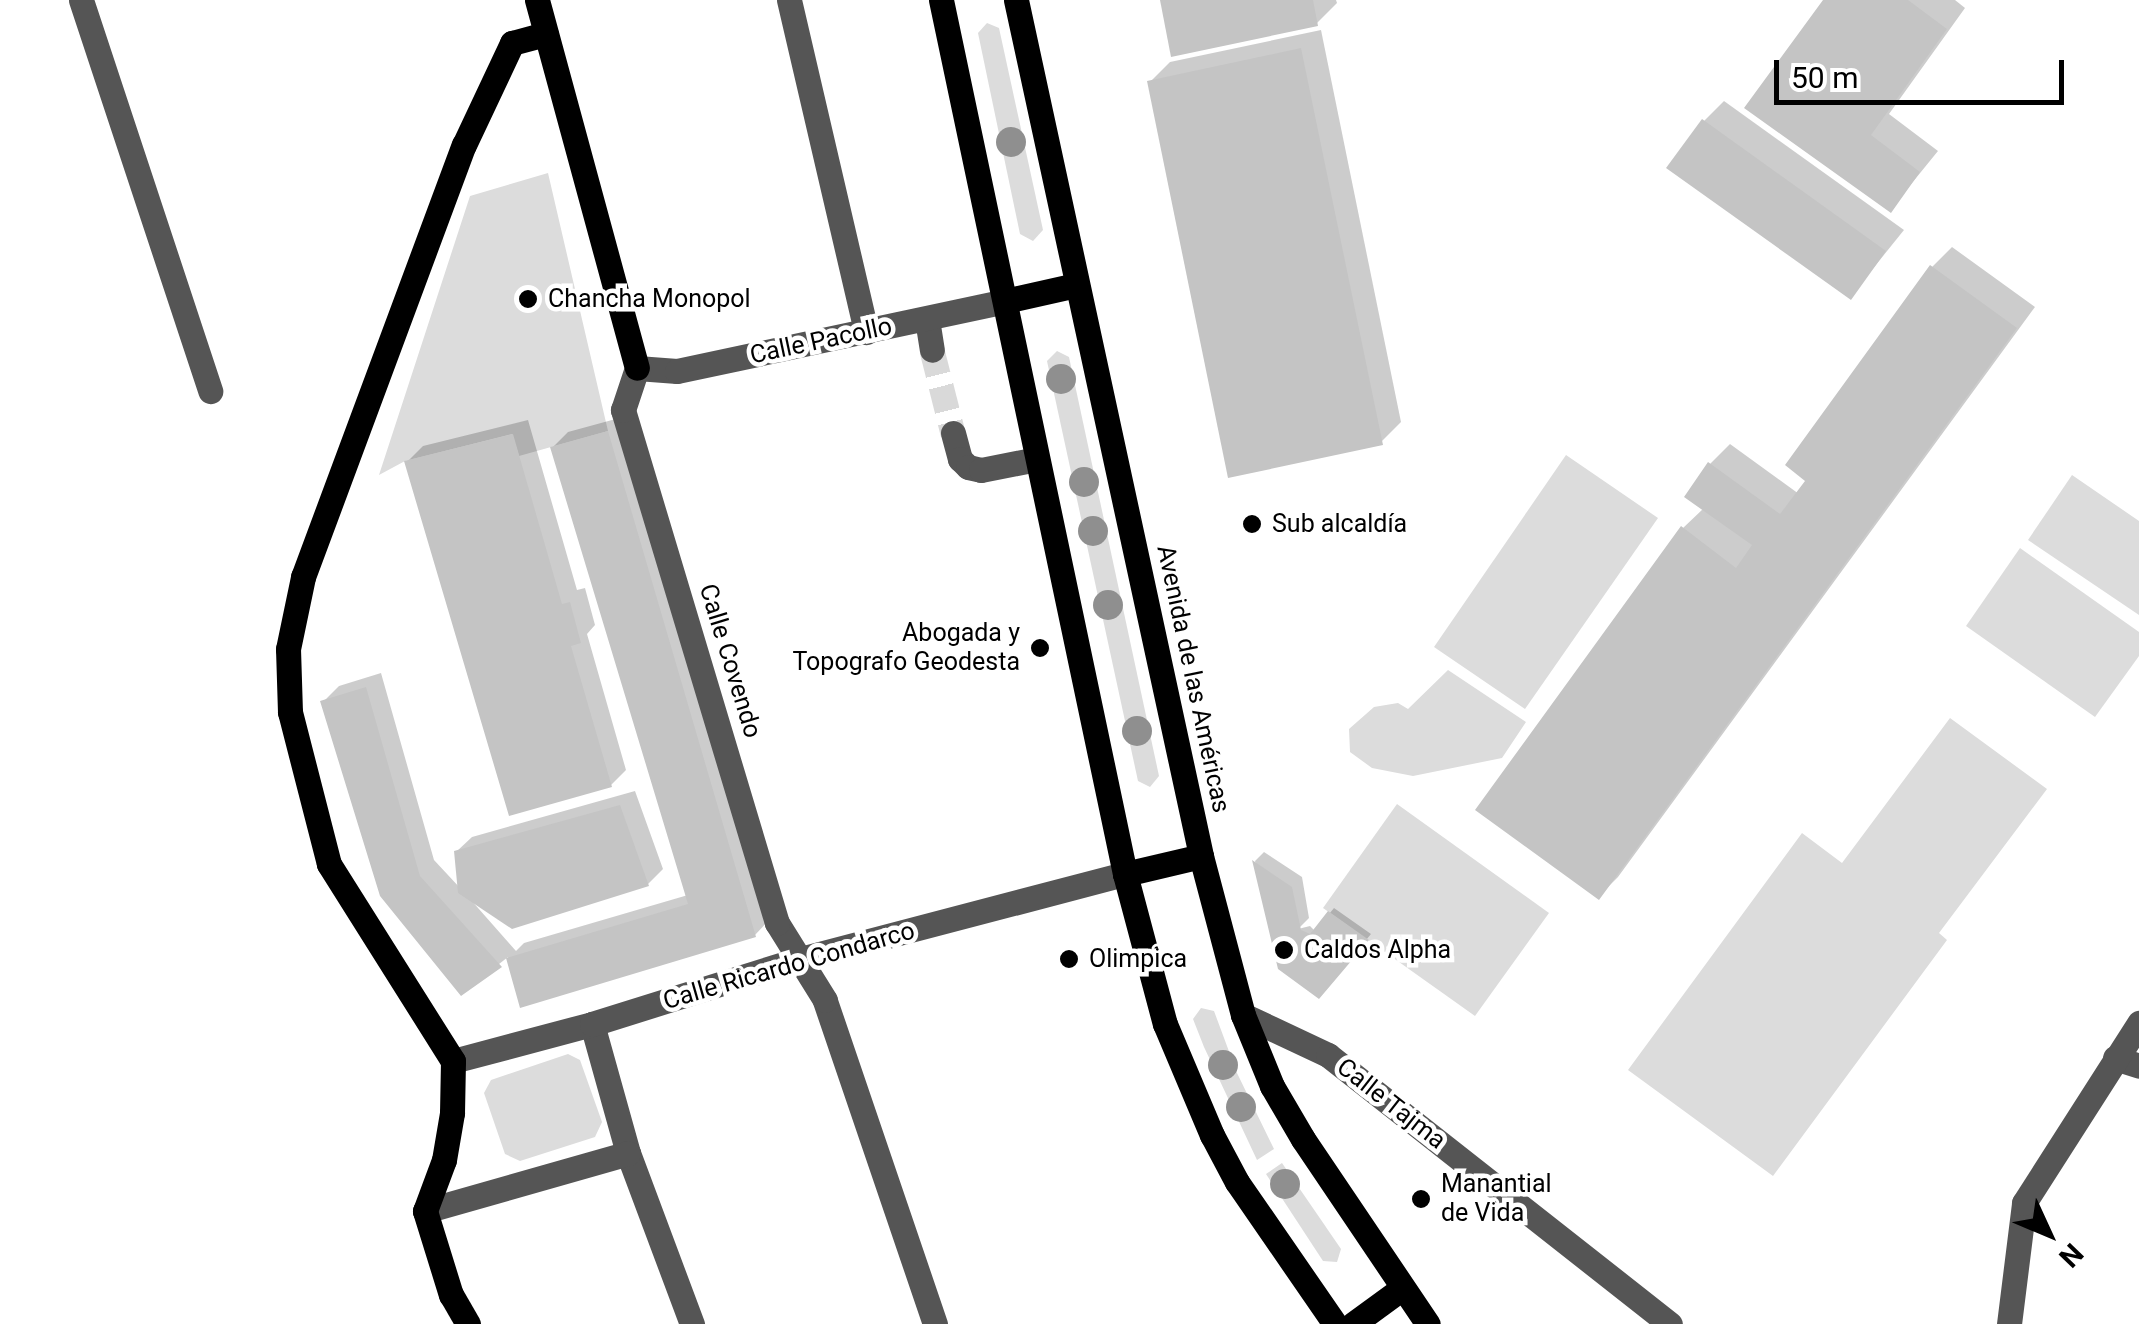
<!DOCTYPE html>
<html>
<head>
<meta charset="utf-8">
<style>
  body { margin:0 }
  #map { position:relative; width:2139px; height:1324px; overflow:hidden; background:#fff; font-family:Roboto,sans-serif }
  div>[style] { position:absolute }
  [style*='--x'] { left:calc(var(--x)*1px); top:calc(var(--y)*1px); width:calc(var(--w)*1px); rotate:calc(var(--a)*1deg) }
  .green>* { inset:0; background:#dcdcdc }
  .shadow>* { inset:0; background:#0003 }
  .building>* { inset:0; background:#c4c4c4 }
  .minor-tunnel>* { height:25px; margin-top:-12.5px; transform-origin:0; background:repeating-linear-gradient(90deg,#d9d9d9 0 25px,transparent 0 37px) }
  .minor>* { height:25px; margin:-12.5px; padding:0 12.5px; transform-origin:12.5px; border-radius:12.5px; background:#555 }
  .major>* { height:25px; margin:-12.5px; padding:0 12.5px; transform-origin:12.5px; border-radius:12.5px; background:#000 }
  .trees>* { width:30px; height:30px; margin:-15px; border-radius:50%; background:#8f8f8f }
  .dots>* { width:28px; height:28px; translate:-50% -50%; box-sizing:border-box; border:5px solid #fff; border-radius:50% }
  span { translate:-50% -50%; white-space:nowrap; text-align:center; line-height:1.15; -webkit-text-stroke:9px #fff; paint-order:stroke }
  .poi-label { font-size:25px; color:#000 }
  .left { translate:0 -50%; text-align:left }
  .right { translate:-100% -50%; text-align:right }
  .street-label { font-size:25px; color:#000 }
  .north { position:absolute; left:1999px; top:1184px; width:100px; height:100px; -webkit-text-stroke:8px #fff; paint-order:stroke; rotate:134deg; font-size:28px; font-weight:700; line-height:40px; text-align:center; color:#000 }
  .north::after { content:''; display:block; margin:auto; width:35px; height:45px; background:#000; clip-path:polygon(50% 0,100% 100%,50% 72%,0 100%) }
  .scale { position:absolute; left:1774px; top:60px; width:290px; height:45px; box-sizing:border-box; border:5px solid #000; border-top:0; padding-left:12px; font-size:30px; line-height:35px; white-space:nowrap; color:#000; -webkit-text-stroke:8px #fff; paint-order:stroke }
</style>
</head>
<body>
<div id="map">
  <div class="green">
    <i style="clip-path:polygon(987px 23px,999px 28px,1043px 230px,1033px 241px,1020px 234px,978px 33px)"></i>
    <i style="clip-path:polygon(548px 173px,608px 431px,519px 456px,512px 434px,405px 461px,379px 475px,470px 196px)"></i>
    <i style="clip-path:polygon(1057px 351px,1069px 357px,1159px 776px,1150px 787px,1138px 781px,1047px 361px)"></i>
    <i style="clip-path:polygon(1566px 455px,1658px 518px,1525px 709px,1434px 647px)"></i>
    <i style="clip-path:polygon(2072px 475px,2139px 521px,2139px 615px,2028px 540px)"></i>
    <i style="clip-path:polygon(2020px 548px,2139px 632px,2139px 656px,2095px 717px,1966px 626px)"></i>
    <i style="clip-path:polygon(1448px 670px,1526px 722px,1502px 758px,1413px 776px,1372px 768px,1350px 752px,1349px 729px,1374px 707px,1398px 703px,1408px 709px)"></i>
    <i style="clip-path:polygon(1950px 718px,2047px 789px,1939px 933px,1947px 940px,1773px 1176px,1628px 1070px,1802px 833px,1842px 863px)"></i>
    <i style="clip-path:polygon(1397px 804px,1549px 913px,1475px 1016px,1323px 908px)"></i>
    <i style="clip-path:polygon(1201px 1008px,1214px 1011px,1237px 1073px,1274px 1149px,1257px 1160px,1204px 1047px,1193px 1019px)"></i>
    <i style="clip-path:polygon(568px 1054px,580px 1060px,602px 1122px,595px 1137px,520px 1161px,505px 1154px,484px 1093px,491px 1080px)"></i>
    <i style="clip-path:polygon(1282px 1163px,1341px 1249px,1337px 1262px,1323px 1261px,1266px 1174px)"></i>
  </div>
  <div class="shadow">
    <i style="clip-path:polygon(1162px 0,1336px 0,1337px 3px,1317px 23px)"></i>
    <i style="clip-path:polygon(1826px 0,1955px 0,1965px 8px,1889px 114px,1938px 151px,1890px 210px)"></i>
    <i style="clip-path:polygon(1321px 30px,1401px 422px,1381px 442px,1150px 82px,1170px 62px)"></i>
    <i style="clip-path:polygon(1724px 101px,1904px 230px,1850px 297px,1704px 121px)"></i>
    <i style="clip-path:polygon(1952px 247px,2035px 307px,1618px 877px,1598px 897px,1683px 528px,1704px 508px,1710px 464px,1730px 444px,1799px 494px,1808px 480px,1789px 464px,1932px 267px)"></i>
    <i style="clip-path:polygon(623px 417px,770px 919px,755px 935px,522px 1004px,508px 957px,462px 993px,323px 702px,339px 686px,381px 673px,434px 860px,461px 889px,456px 852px,472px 837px,635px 791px,663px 869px,648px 884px,471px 900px,516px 951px,524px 943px,688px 895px,553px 447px,568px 432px)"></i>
    <i style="clip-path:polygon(528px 420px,577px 590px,585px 588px,595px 625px,587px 634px,626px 770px,611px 785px,407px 462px,423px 446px)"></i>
    <i style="clip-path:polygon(1264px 852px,1302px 877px,1309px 918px,1298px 929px,1310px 926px,1315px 931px,1334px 908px,1371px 934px,1323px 992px,1271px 937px,1255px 861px)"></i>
  </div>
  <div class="building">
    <i style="clip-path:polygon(1160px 0,1313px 0,1318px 26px,1171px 57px)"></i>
    <i style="clip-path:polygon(1823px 0,1908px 0,1947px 29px,1871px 135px,1920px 172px,1891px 213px,1744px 108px)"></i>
    <i style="clip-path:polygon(1301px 48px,1383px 445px,1228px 478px,1147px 81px)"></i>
    <i style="clip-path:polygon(1702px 119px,1886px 251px,1851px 300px,1666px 168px)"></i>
    <i style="clip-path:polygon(1930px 265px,2017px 328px,1599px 900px,1475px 810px,1681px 526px,1736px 568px,1752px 545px,1684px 497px,1708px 462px,1780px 514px,1805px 481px,1785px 465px)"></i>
    <i style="clip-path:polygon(608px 431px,756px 937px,520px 1008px,506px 958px,688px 904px,550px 447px)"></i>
    <i style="clip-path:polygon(513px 434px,562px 604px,570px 602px,581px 643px,571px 646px,612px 787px,509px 816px,404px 461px)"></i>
    <i style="clip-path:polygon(366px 687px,420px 876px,502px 967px,461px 996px,380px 896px,320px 701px)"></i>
    <i style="clip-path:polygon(620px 805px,649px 886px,512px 929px,458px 893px,454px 851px)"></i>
    <i style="clip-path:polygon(1252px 860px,1292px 887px,1301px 930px,1310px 934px,1328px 911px,1369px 940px,1319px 999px,1278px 969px)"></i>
  </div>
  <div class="minor-tunnel">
    <i style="--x:932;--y:350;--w:86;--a:75.8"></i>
  </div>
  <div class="minor">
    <i style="--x:81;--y:0;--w:412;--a:71.7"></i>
    <i style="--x:789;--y:0;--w:341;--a:76.9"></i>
    <i style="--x:927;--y:319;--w:31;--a:81"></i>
    <i style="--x:953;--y:433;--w:27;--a:75"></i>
    <i style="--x:960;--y:459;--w:11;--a:45"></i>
    <i style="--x:968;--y:467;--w:13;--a:13"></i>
    <i style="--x:981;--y:470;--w:57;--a:-11.1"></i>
    <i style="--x:1243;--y:1015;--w:94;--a:25.2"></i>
    <i style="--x:1328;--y:1055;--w:435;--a:38.2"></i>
    <i style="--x:592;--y:1024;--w:134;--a:74.4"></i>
    <i style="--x:628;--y:1153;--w:183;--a:69.5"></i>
    <i style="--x:2115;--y:1058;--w:25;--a:18"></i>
    <i style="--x:453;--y:1061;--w:144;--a:-14.9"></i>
    <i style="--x:592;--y:1024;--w:218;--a:-17.4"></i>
    <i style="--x:800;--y:959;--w:336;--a:-14.7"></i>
    <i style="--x:425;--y:1211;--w:211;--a:-15.9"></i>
    <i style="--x:935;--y:1324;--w:342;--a:-108.8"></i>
    <i style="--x:825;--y:1000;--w:91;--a:-121.9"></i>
    <i style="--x:777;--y:923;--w:536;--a:-106.71"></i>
    <i style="--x:623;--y:410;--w:44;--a:-71.6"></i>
    <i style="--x:637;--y:368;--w:40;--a:4.3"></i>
    <i style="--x:677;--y:371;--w:335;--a:-12"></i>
    <i style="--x:2009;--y:1324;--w:122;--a:-82.9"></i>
    <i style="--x:2024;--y:1203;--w:214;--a:-57.4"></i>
  </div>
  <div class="major">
    <i style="--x:537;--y:0;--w:381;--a:74.8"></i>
    <i style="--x:941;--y:0;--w:893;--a:78.11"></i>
    <i style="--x:1125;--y:874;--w:155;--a:75.1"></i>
    <i style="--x:1165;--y:1024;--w:121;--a:67.1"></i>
    <i style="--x:1212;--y:1135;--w:53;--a:62"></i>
    <i style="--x:1237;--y:1182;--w:173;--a:55.4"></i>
    <i style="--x:1016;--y:0;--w:876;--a:77.8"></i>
    <i style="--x:1201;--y:856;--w:164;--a:75.2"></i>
    <i style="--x:1243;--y:1015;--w:77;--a:67.8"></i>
    <i style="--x:1272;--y:1086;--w:61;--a:59.7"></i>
    <i style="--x:1303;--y:1139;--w:223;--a:56"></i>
    <i style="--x:1005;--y:301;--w:73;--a:-12.7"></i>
    <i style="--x:1125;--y:874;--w:78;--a:-13.3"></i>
    <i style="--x:468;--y:1324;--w:34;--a:-120"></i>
    <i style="--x:451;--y:1295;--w:88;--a:-107.2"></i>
    <i style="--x:425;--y:1211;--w:54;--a:-69.6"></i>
    <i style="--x:444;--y:1160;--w:48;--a:-80.3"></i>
    <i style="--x:452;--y:1113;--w:52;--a:-88.9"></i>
    <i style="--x:453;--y:1061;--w:233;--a:-122.2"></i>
    <i style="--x:329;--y:864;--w:157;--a:-104.4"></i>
    <i style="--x:290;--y:712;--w:63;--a:-91.8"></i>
    <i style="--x:288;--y:649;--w:74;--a:-78.2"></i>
    <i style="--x:303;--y:577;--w:461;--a:-69.6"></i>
    <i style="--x:464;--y:145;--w:113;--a:-64.8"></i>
    <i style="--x:512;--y:43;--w:35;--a:-15"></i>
    <i style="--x:1353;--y:1324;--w:59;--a:-36.1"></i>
  </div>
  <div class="trees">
    <i style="left:1011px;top:142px"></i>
    <i style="left:1061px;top:379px"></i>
    <i style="left:1084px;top:482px"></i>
    <i style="left:1093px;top:531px"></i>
    <i style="left:1108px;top:605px"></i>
    <i style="left:1137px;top:731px"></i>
    <i style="left:1223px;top:1065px"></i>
    <i style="left:1241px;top:1107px"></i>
    <i style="left:1285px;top:1184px"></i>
  </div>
  <div class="dots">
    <i style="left:528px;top:299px;background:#000"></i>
    <i style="left:1252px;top:524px;background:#000"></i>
    <i style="left:1040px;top:648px;background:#000"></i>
    <i style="left:1284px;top:950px;background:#000"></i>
    <i style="left:1069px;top:959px;background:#000"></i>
    <i style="left:1421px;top:1199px;background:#000"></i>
  </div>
  <div class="poi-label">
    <span class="left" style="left:548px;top:299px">Chancha Monopol</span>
    <span class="left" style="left:1272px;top:524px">Sub alcaldía</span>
    <span class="right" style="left:1020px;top:648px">Abogada y<br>Topografo Geodesta</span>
    <span class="left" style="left:1304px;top:950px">Caldos Alpha</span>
    <span class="left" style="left:1089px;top:959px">Olimpica</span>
    <span class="left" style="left:1441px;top:1199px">Manantial<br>de Vida</span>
  </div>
  <div class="street-label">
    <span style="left:821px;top:341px;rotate:-12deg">Calle Pacollo</span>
    <span style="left:730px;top:661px;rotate:73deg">Calle Covendo</span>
    <span style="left:1193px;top:679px;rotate:78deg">Avenida de las Américas</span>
    <span style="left:789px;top:966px;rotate:-16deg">Calle Ricardo Condarco</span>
    <span style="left:1391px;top:1104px;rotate:38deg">Calle Tajma</span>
  </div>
  <div class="north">N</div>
  <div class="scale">50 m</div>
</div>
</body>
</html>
